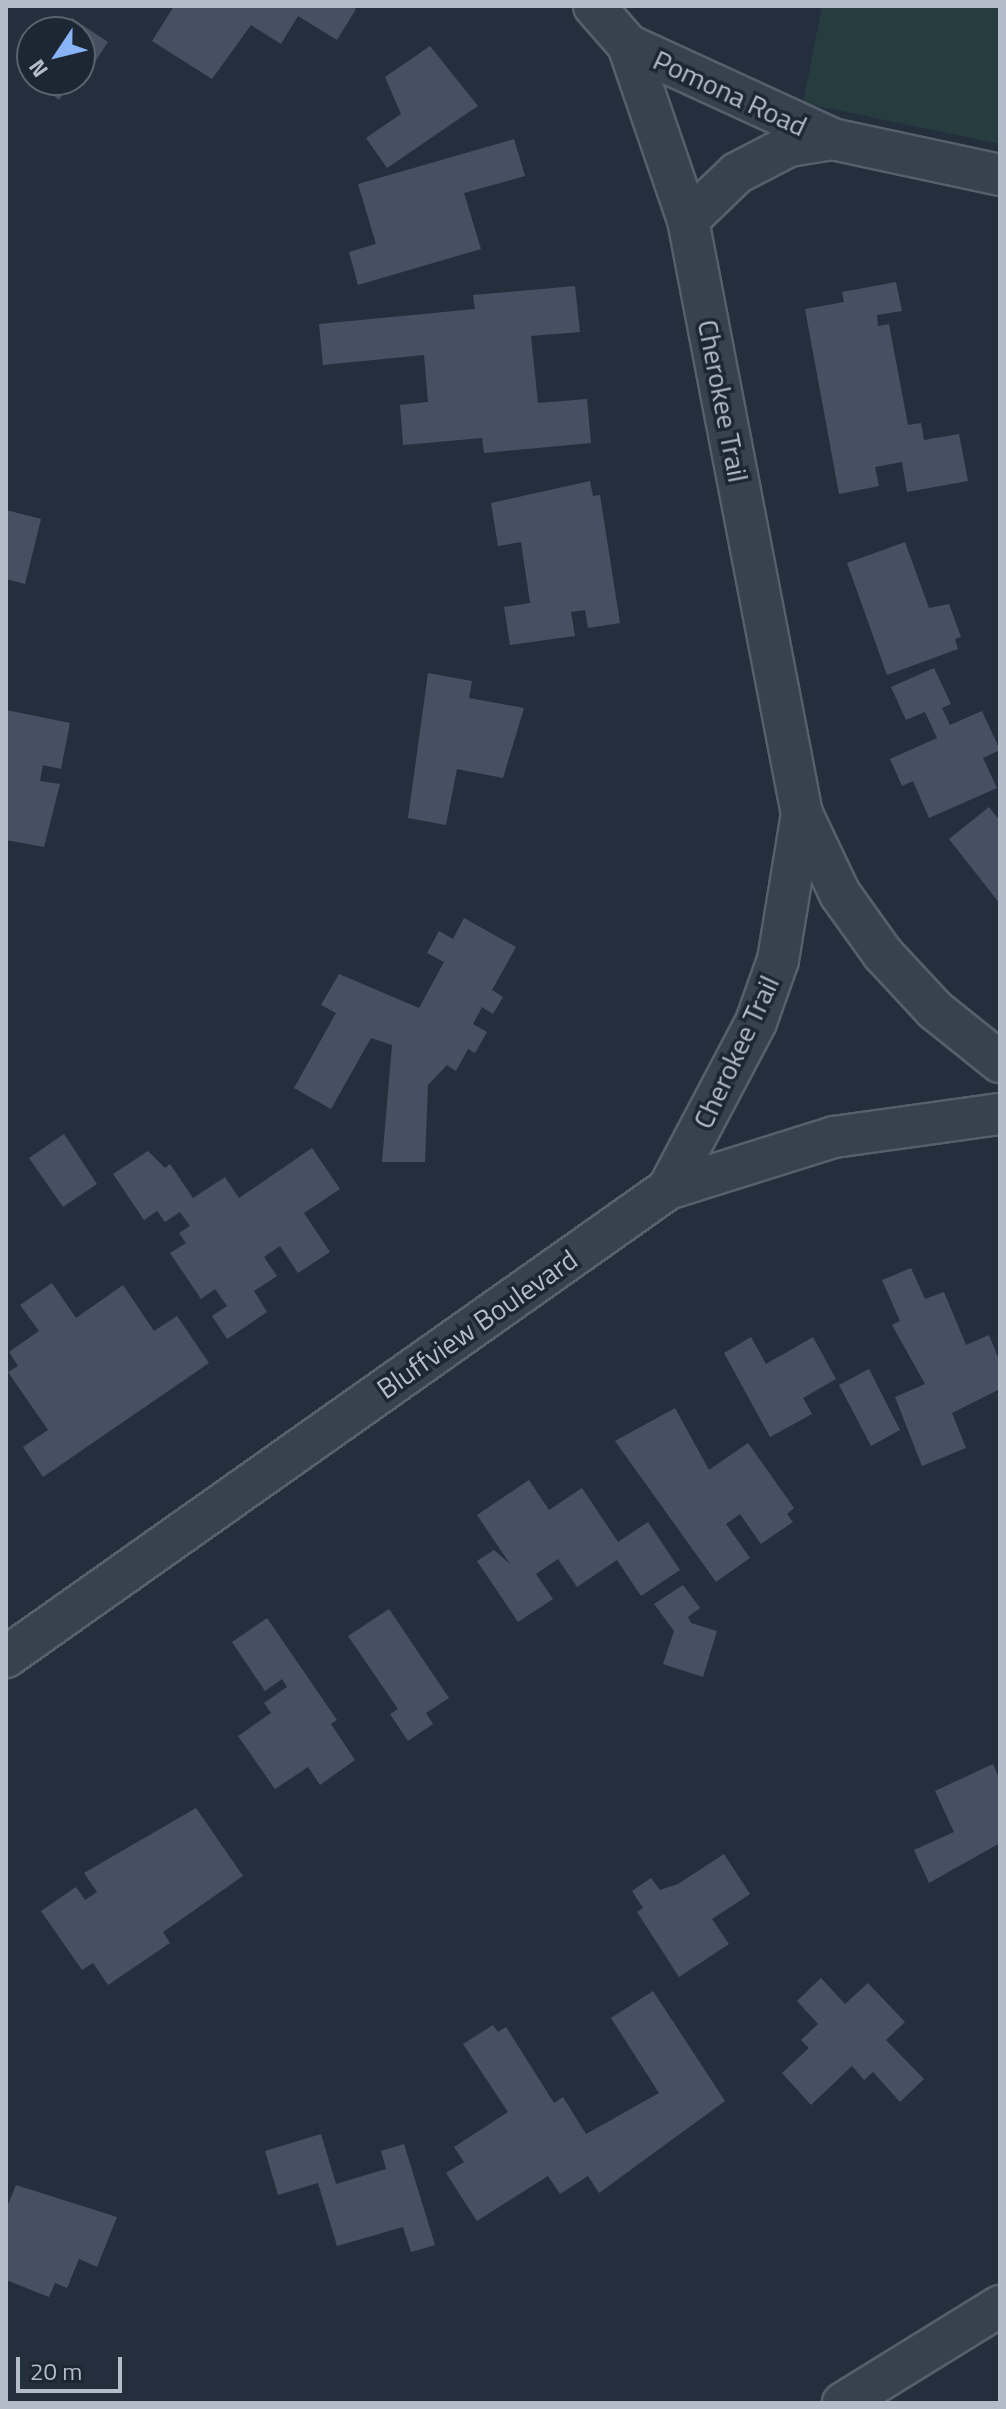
<!DOCTYPE html>
<html>
<head>
<meta charset="utf-8">
<style>
  body { margin:0 }
  #map { position:relative; width:1006px; height:2409px; overflow:hidden; background:#242f3e; font-family:"Titillium Web",sans-serif }
  div>[style] { position:absolute }
  [style*='--x'] { left:calc(var(--x)*1px); top:calc(var(--y)*1px); width:calc(var(--w)*1px); rotate:calc(var(--a)*1deg) }
  .green>* { inset:0; background:#263c3f }
  .building>* { inset:0; background:#455162 }
  .roads { filter:drop-shadow(2px 0 #565f6c) drop-shadow(-2px 0 #565f6c) drop-shadow(0 2px #565f6c) drop-shadow(0 -2px #565f6c) }
  .street>* { height:40px; margin:-20px; padding:0 20px; transform-origin:20px; border-radius:20px; background:#38414e }
  span { translate:-50% -50%; white-space:nowrap; text-align:center; line-height:1.15; -webkit-text-stroke:7px #1d2633; paint-order:stroke }
  .street-label { font-size:28px; color:#b4bcc9 }
  .frame { position:absolute; inset:0; border:8px solid #b4bcc9; pointer-events:none }
  .north { position:absolute; left:16px; top:16px; width:80px; height:80px; box-sizing:border-box; background:#1d2633; border:2px solid #59626f; border-radius:50%; rotate:235deg; font-size:22px; font-weight:700; line-height:32px; text-align:center; color:#b4bcc9 }
  .north::after { content:''; display:block; margin:auto; width:28px; height:36px; background:#8ab4f8; clip-path:polygon(50% 0,100% 100%,50% 72%,0 100%) }
  .scale { position:absolute; left:16px; top:2357px; width:106px; height:36px; box-sizing:border-box; border:4px solid #b4bcc9; border-top:0; padding-left:10px; font-size:24px; line-height:28px; white-space:nowrap; color:#b4bcc9; -webkit-text-stroke:6px #1d2633; paint-order:stroke }
</style>
</head>
<body>
<div id="map">
  <div class="green">
    <i style="clip-path:polygon(822px 6px,1000px 6px,1000px 144px,803px 103px)"></i>
  </div>
  <div class="building">
    <i style="clip-path:polygon(174px 6px,351px 6px,356px 9px,337px 40px,298px 16px,281px 44px,251px 25px,212px 79px,152px 41px)"></i>
    <i style="clip-path:polygon(72px 18px,108px 42px,80px 85px,80px 32px,62px 32px)"></i>
    <i style="clip-path:polygon(430px 46px,478px 106px,387px 168px,366px 138px,401px 114px,385px 77px)"></i>
    <i style="clip-path:polygon(33px 80px,72px 80px,59px 100px)"></i>
    <i style="clip-path:polygon(514px 139px,525px 176px,464px 193px,481px 249px,358px 285px,349px 252px,376px 244px,358px 184px)"></i>
    <i style="clip-path:polygon(896px 282px,902px 311px,877px 315px,878px 326px,889px 324px,908px 425px,921px 423px,924px 440px,959px 434px,968px 481px,907px 492px,902px 462px,875px 467px,879px 486px,839px 494px,805px 309px,844px 302px,842px 292px)"></i>
    <i style="clip-path:polygon(575px 286px,580px 332px,531px 336px,538px 403px,587px 399px,591px 443px,484px 453px,482px 438px,403px 445px,400px 405px,428px 402px,424px 355px,323px 365px,319px 324px,475px 309px,473px 295px)"></i>
    <i style="clip-path:polygon(590px 481px,593px 496px,600px 495px,620px 623px,588px 628px,585px 610px,571px 612px,575px 636px,510px 645px,504px 607px,530px 603px,521px 542px,498px 546px,491px 503px)"></i>
    <i style="clip-path:polygon(6px 510px,41px 519px,25px 584px,6px 579px)"></i>
    <i style="clip-path:polygon(905px 542px,929px 608px,949px 604px,961px 637px,955px 639px,958px 649px,887px 675px,847px 563px)"></i>
    <i style="clip-path:polygon(934px 668px,951px 704px,942px 708px,950px 725px,982px 711px,1000px 750px,983px 758px,997px 788px,929px 818px,913px 781px,902px 786px,890px 759px,937px 738px,925px 712px,906px 720px,891px 687px)"></i>
    <i style="clip-path:polygon(428px 673px,472px 681px,469px 698px,524px 708px,503px 778px,457px 769px,446px 825px,408px 818px)"></i>
    <i style="clip-path:polygon(6px 710px,70px 723px,61px 769px,43px 765px,40px 781px,60px 784px,44px 847px,6px 840px)"></i>
    <i style="clip-path:polygon(989px 807px,1000px 821px,1000px 904px,949px 839px)"></i>
    <i style="clip-path:polygon(464px 918px,516px 947px,492px 990px,503px 997px,493px 1014px,482px 1007px,473px 1024px,487px 1032px,475px 1053px,468px 1049px,456px 1071px,447px 1065px,428px 1085px,425px 1162px,382px 1162px,392px 1045px,371px 1038px,331px 1109px,294px 1088px,336px 1013px,321px 1005px,339px 974px,419px 1008px,444px 962px,427px 953px,439px 931px,453px 939px)"></i>
    <i style="clip-path:polygon(64px 1134px,97px 1184px,63px 1207px,29px 1158px)"></i>
    <i style="clip-path:polygon(312px 1148px,340px 1189px,304px 1213px,330px 1252px,298px 1273px,280px 1246px,264px 1257px,277px 1276px,254px 1291px,267px 1312px,227px 1339px,212px 1316px,227px 1306px,215px 1289px,201px 1299px,170px 1253px,186px 1243px,179px 1233px,190px 1226px,180px 1212px,165px 1222px,157px 1211px,144px 1220px,113px 1174px,148px 1151px,165px 1168px,170px 1164px,193px 1198px,225px 1177px,239px 1198px)"></i>
    <i style="clip-path:polygon(911px 1268px,925px 1299px,944px 1292px,966px 1345px,989px 1335px,1000px 1362px,1000px 1389px,952px 1413px,966px 1448px,922px 1466px,895px 1397px,925px 1384px,892px 1325px,900px 1321px,882px 1280px)"></i>
    <i style="clip-path:polygon(52px 1283px,76px 1318px,123px 1285px,154px 1331px,177px 1316px,209px 1363px,43px 1477px,23px 1447px,48px 1430px,8px 1372px,18px 1366px,9px 1352px,39px 1331px,20px 1305px)"></i>
    <i style="clip-path:polygon(751px 1337px,766px 1364px,813px 1337px,836px 1379px,803px 1398px,812px 1414px,770px 1437px,724px 1353px)"></i>
    <i style="clip-path:polygon(869px 1369px,900px 1430px,871px 1446px,839px 1385px)"></i>
    <i style="clip-path:polygon(675px 1408px,709px 1470px,748px 1443px,794px 1508px,787px 1514px,793px 1522px,761px 1544px,740px 1514px,726px 1524px,750px 1558px,716px 1582px,615px 1441px)"></i>
    <i style="clip-path:polygon(529px 1480px,549px 1510px,582px 1488px,618px 1542px,648px 1522px,680px 1570px,641px 1596px,617px 1560px,577px 1587px,558px 1559px,536px 1574px,553px 1599px,518px 1622px,477px 1561px,494px 1550px,510px 1564px,477px 1515px)"></i>
    <i style="clip-path:polygon(683px 1585px,700px 1608px,688px 1617px,691px 1623px,717px 1631px,703px 1677px,663px 1664px,674px 1631px,654px 1604px)"></i>
    <i style="clip-path:polygon(389px 1609px,449px 1698px,426px 1713px,433px 1724px,408px 1741px,390px 1714px,398px 1709px,348px 1636px)"></i>
    <i style="clip-path:polygon(267px 1618px,337px 1720px,331px 1724px,355px 1760px,320px 1785px,308px 1767px,275px 1789px,238px 1736px,271px 1713px,264px 1703px,287px 1687px,282px 1679px,265px 1691px,232px 1642px)"></i>
    <i style="clip-path:polygon(993px 1764px,1000px 1780px,1000px 1843px,929px 1883px,914px 1850px,954px 1832px,935px 1791px)"></i>
    <i style="clip-path:polygon(196px 1808px,243px 1876px,163px 1932px,170px 1943px,108px 1985px,93px 1963px,82px 1970px,41px 1911px,76px 1887px,85px 1900px,97px 1892px,84px 1873px)"></i>
    <i style="clip-path:polygon(724px 1854px,750px 1894px,712px 1919px,729px 1944px,679px 1977px,637px 1912px,643px 1908px,632px 1891px,651px 1878px,660px 1890px,678px 1884px)"></i>
    <i style="clip-path:polygon(821px 1978px,845px 2004px,868px 1983px,905px 2022px,886px 2040px,924px 2079px,900px 2102px,873px 2072px,864px 2080px,852px 2066px,811px 2105px,782px 2073px,809px 2048px,801px 2040px,818px 2024px,797px 2001px)"></i>
    <i style="clip-path:polygon(653px 1991px,725px 2101px,599px 2193px,588px 2176px,560px 2194px,548px 2176px,477px 2221px,446px 2173px,464px 2162px,454px 2147px,508px 2112px,463px 2044px,493px 2025px,498px 2032px,506px 2027px,554px 2103px,563px 2097px,586px 2134px,659px 2093px,611px 2018px)"></i>
    <i style="clip-path:polygon(321px 2134px,336px 2184px,386px 2169px,381px 2151px,404px 2144px,435px 2245px,411px 2252px,403px 2227px,337px 2246px,318px 2183px,278px 2195px,265px 2151px)"></i>
    <i style="clip-path:polygon(16px 2185px,117px 2217px,97px 2267px,79px 2259px,67px 2288px,55px 2283px,49px 2297px,6px 2280px,6px 2209px)"></i>
  </div>
  <div class="roads">
    <div class="street">
      <i style="--x:594;--y:6;--w:52;--a:48.9"></i>
      <i style="--x:628;--y:45;--w:185;--a:71.1"></i>
      <i style="--x:688;--y:220;--w:605;--a:79.14"></i>
      <i style="--x:802;--y:814;--w:89;--a:64.6"></i>
      <i style="--x:840;--y:894;--w:74;--a:54.4"></i>
      <i style="--x:883;--y:954;--w:76;--a:47.1"></i>
      <i style="--x:935;--y:1010;--w:83;--a:38.7"></i>
      <i style="--x:628;--y:45;--w:225;--a:24.7"></i>
      <i style="--x:832;--y:139;--w:172;--a:12.1"></i>
      <i style="--x:688;--y:220;--w:68;--a:-43.8"></i>
      <i style="--x:737;--y:173;--w:59;--a:-27.4"></i>
      <i style="--x:789;--y:146;--w:44;--a:-9.2"></i>
      <i style="--x:668;--y:1189;--w:189;--a:-62.2"></i>
      <i style="--x:756;--y:1022;--w:66;--a:-70.5"></i>
      <i style="--x:778;--y:960;--w:148;--a:-80.7"></i>
      <i style="--x:6;--y:1657;--w:811;--a:-35.26"></i>
      <i style="--x:668;--y:1189;--w:174;--a:-17.4"></i>
      <i style="--x:834;--y:1137;--w:168;--a:-7.9"></i>
      <i style="--x:843;--y:2403;--w:185;--a:-31.7"></i>
    </div>
  </div>
  <div class="street-label">
    <span style="left:730px;top:93px;rotate:25deg">Pomona Road</span>
    <span style="left:723px;top:401px;rotate:79deg">Cherokee Trail</span>
    <span style="left:736px;top:1052px;rotate:-65deg">Cherokee Trail</span>
    <span style="left:477px;top:1324px;rotate:-35deg">Bluffview Boulevard</span>
  </div>
  <div class="frame"></div>
  <div class="north">N</div>
  <div class="scale">20 m</div>
</div>
</body>
</html>
